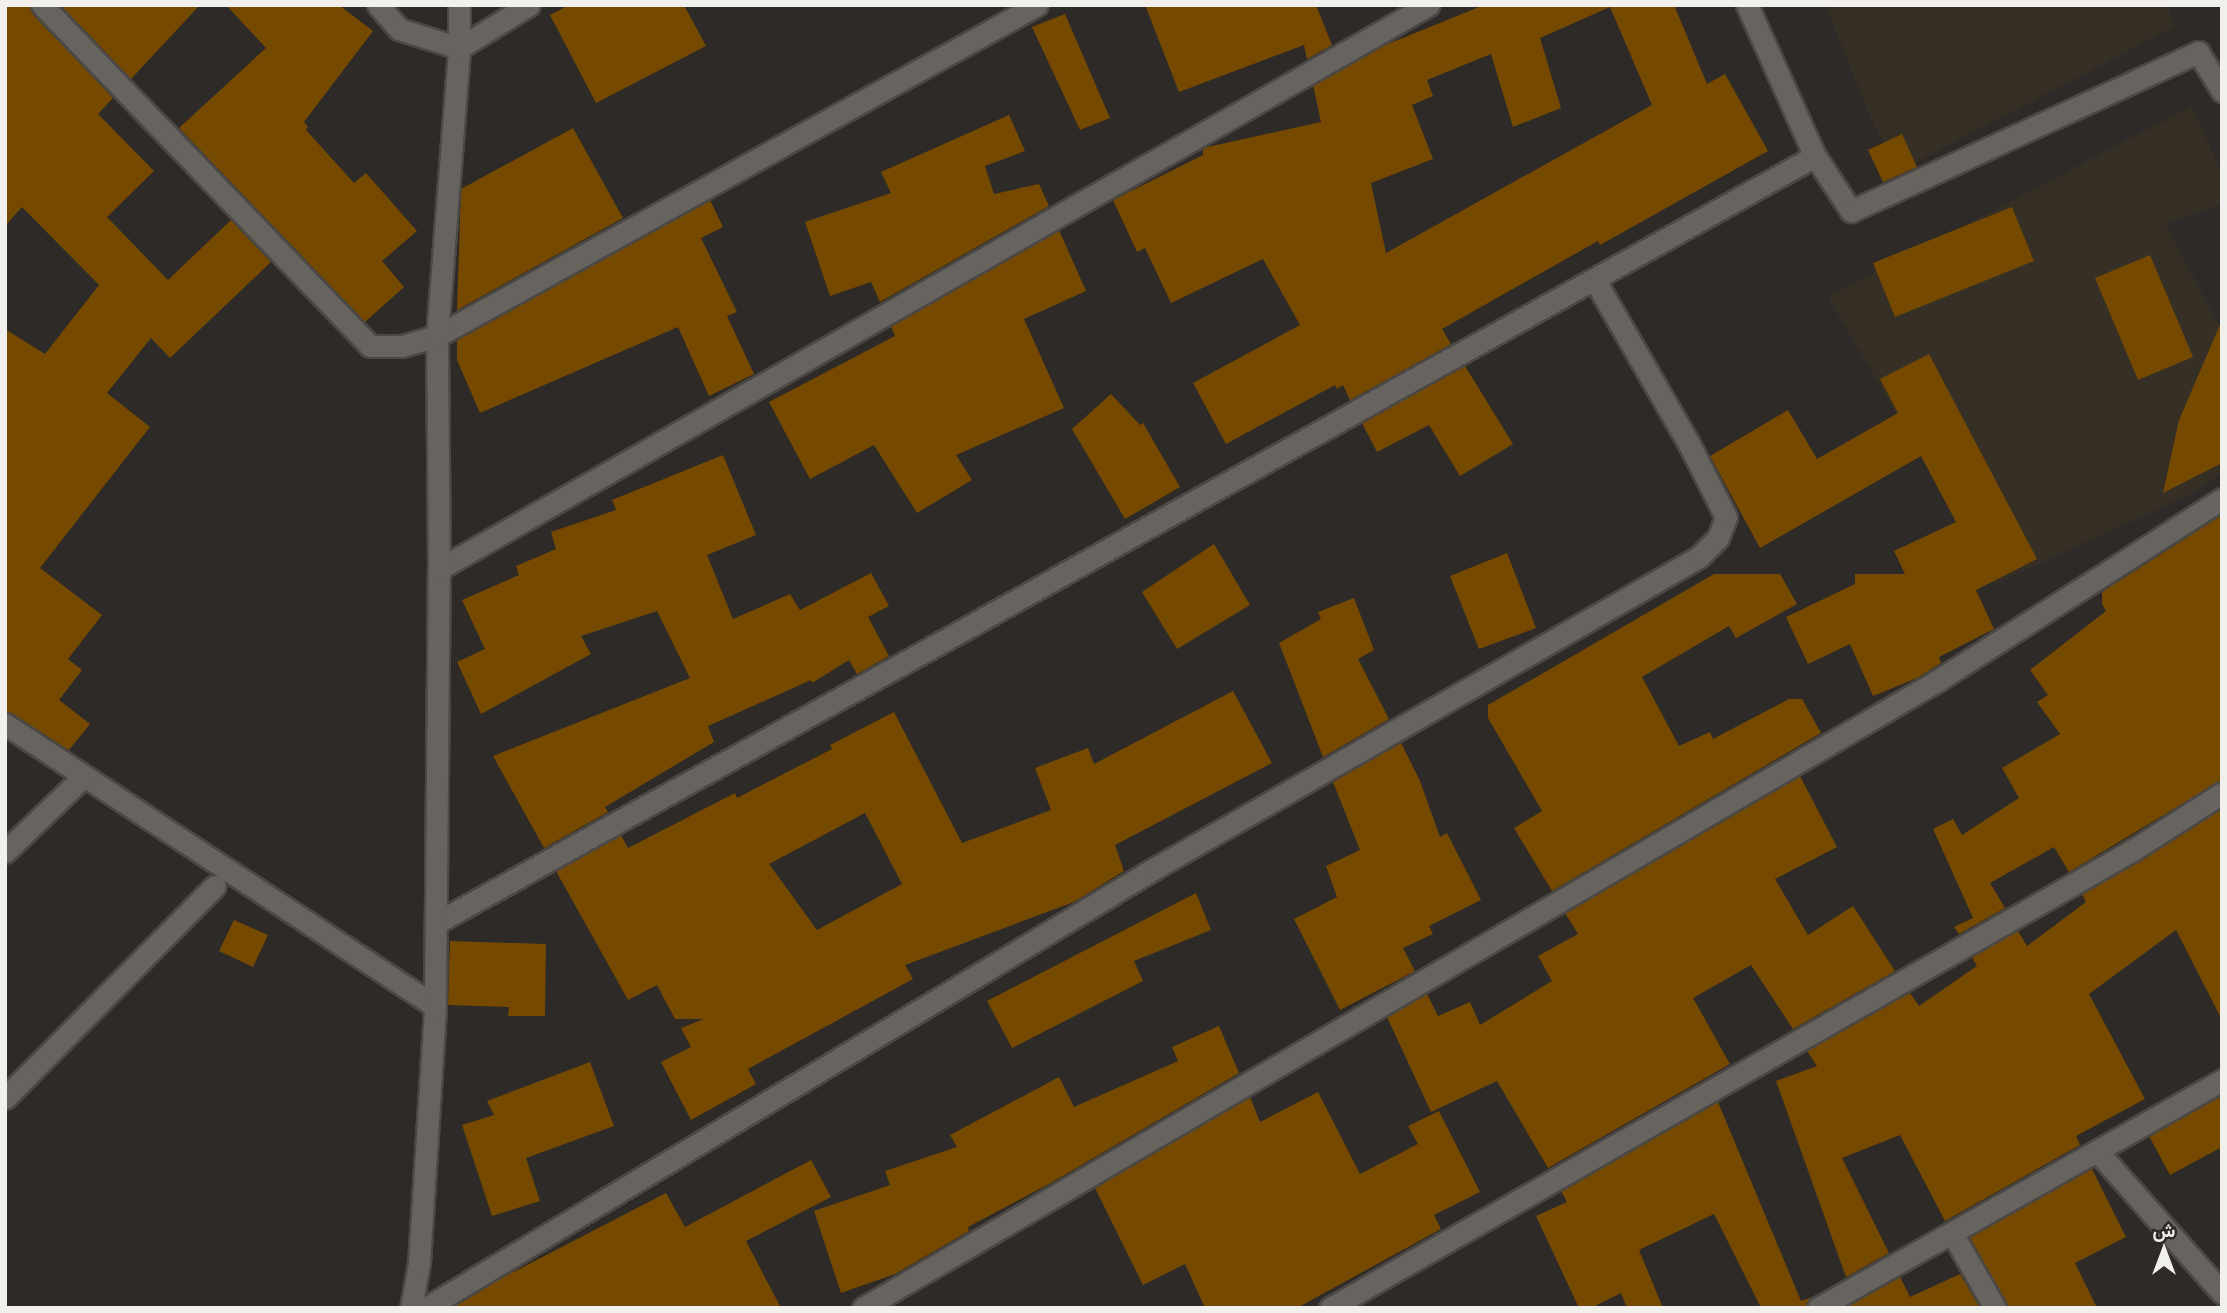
<!DOCTYPE html>
<html>
<head>
<meta charset="utf-8">
<style>
  body { margin:0 }
  #map { position:relative; width:2227px; height:1313px; overflow:hidden; background:#2e2a27; font-family:"Playfair Display",Vazirmatn,serif }
  div>[style] { position:absolute }
  [style*='--x'] { left:calc(var(--x)*1px); top:calc(var(--y)*1px); width:calc(var(--w)*1px); rotate:calc(var(--a)*1deg) }
  .built>* { inset:0; background:#362f26 }
  .building>* { inset:0; background:#754a00 }
  .roads { filter:drop-shadow(2px 0 #4b4845) drop-shadow(-2px 0 #4b4845) drop-shadow(0 2px #4b4845) drop-shadow(0 -2px #4b4845) }
  .minor>* { height:21px; margin:-10.5px; padding:0 10.5px; transform-origin:10.5px; border-radius:10.5px; background:#67635f }
  span { translate:-50% -50%; white-space:nowrap; text-align:center; line-height:1.15; -webkit-text-stroke:5px #2e2a27; paint-order:stroke }
  .frame { position:absolute; inset:0; border:7px solid #f2f0ed; pointer-events:none }
  .north { position:absolute; left:2129px; top:1215px; width:70px; height:70px; -webkit-text-stroke:5px #2e2a27; paint-order:stroke; rotate:0deg; font-size:19px; font-weight:700; line-height:28px; text-align:center; color:#f2f0ed }
  .north::after { content:''; display:block; margin:auto; width:24px; height:32px; background:#f2f0ed; clip-path:polygon(50% 0,100% 100%,50% 72%,0 100%) }
</style>
</head>
<body>
<div id="map">
  <div class="built">
    <i style="clip-path:polygon(1825px 5px,2168px 5px,2174px 27px,1898px 172px,1867px 110px)"></i>
    <i style="clip-path:polygon(2192px 106px,2222px 173px,2222px 204px,2166px 224px,2222px 332px,2222px 473px,2191px 494px,1995px 584px,1828px 297px)"></i>
  </div>
  <div class="building">
    <i style="clip-path:polygon(5px 5px,29px 5px,33px 14px,113px 98px,98px 114px,154px 171px,107px 217px,168px 280px,231px 220px,271px 262px,170px 358px,151px 338px,107px 393px,150px 427px,40px 568px,102px 615px,68px 659px,82px 670px,59px 700px,90px 724px,69px 750px,5px 710px,5px 329px,45px 354px,99px 285px,22px 207px,5px 226px)"></i>
    <i style="clip-path:polygon(60px 5px,200px 5px,131px 79px)"></i>
    <i style="clip-path:polygon(226px 5px,339px 5px,373px 31px,304px 122px,308px 127px,306px 130px,354px 183px,366px 173px,417px 231px,382px 261px,404px 287px,365px 322px,179px 128px,266px 48px)"></i>
    <i style="clip-path:polygon(569px 5px,684px 5px,706px 46px,596px 103px,550px 15px)"></i>
    <i style="clip-path:polygon(1145px 5px,1316px 5px,1332px 45px,1307px 59px,1304px 45px,1179px 92px)"></i>
    <i style="clip-path:polygon(evenodd,1484px 5px,1674px 5px,1707px 84px,1725px 74px,1768px 151px,1600px 245px,1598px 241px,1442px 329px,1451px 344px,1350px 400px,1343px 385px,1337px 389px,1335px 385px,1226px 444px,1193px 383px,1300px 325px,1263px 259px,1171px 303px,1145px 248px,1137px 252px,1113px 200px,1203px 155px,1203px 148px,1321px 122px,1313px 85px,1383px 46px,1484px 5px,1610px 7px,1652px 105px,1386px 253px,1371px 183px,1433px 159px,1412px 105px,1433px 96px,1427px 80px,1491px 54px,1513px 127px,1561px 108px,1540px 38px,1610px 7px)"></i>
    <i style="clip-path:polygon(1065px 14px,1110px 118px,1080px 130px,1032px 27px)"></i>
    <i style="clip-path:polygon(1009px 115px,1025px 151px,985px 166px,994px 194px,1039px 184px,1049px 206px,880px 302px,871px 282px,830px 296px,805px 222px,891px 193px,881px 172px)"></i>
    <i style="clip-path:polygon(573px 128px,623px 218px,457px 310px,461px 189px)"></i>
    <i style="clip-path:polygon(1902px 134px,1917px 167px,1883px 182px,1868px 150px)"></i>
    <i style="clip-path:polygon(710px 200px,723px 227px,701px 238px,737px 312px,727px 316px,754px 374px,709px 396px,678px 327px,480px 413px,457px 360px,457px 340px)"></i>
    <i style="clip-path:polygon(2012px 207px,2034px 261px,1895px 317px,1873px 263px)"></i>
    <i style="clip-path:polygon(1059px 230px,1086px 291px,1024px 319px,1064px 408px,956px 455px,972px 480px,917px 513px,874px 445px,810px 479px,769px 402px,895px 336px,891px 326px)"></i>
    <i style="clip-path:polygon(2150px 255px,2193px 357px,2138px 380px,2095px 278px)"></i>
    <i style="clip-path:polygon(2222px 320px,2222px 463px,2163px 493px,2179px 420px)"></i>
    <i style="clip-path:polygon(1929px 354px,2037px 559px,1976px 590px,1994px 629px,1939px 657px,1941px 663px,1917px 678px,1873px 696px,1850px 644px,1808px 664px,1786px 617px,1855px 584px,1855px 574px,1905px 574px,1894px 551px,1956px 522px,1921px 456px,1760px 548px,1710px 456px,1788px 410px,1817px 459px,1898px 413px,1880px 379px)"></i>
    <i style="clip-path:polygon(1465px 366px,1513px 444px,1460px 476px,1429px 425px,1377px 452px,1362px 423px)"></i>
    <i style="clip-path:polygon(1111px 394px,1140px 425px,1143px 423px,1180px 487px,1125px 519px,1072px 429px)"></i>
    <i style="clip-path:polygon(723px 455px,756px 535px,707px 555px,733px 619px,790px 594px,800px 610px,871px 573px,889px 606px,868px 617px,889px 656px,857px 674px,849px 660px,812px 683px,811px 680px,708px 726px,714px 742px,605px 807px,608px 812px,544px 848px,493px 756px,690px 678px,657px 611px,581px 636px,591px 654px,481px 714px,457px 662px,485px 649px,462px 600px,519px 575px,516px 566px,556px 549px,551px 532px,616px 510px,612px 500px)"></i>
    <i style="clip-path:polygon(2222px 515px,2222px 780px,2069px 872px,2054px 847px,1990px 883px,2005px 908px,1959px 934px,1954px 927px,1973px 918px,1933px 829px,1953px 819px,1962px 835px,2019px 798px,2002px 768px,2060px 734px,2037px 702px,2048px 695px,2030px 670px,2106px 611px,2102px 604px,2102px 592px)"></i>
    <i style="clip-path:polygon(1214px 544px,1250px 605px,1177px 649px,1142px 592px)"></i>
    <i style="clip-path:polygon(1507px 553px,1536px 628px,1479px 649px,1450px 576px)"></i>
    <i style="clip-path:polygon(1714px 574px,1780px 574px,1797px 604px,1736px 638px,1729px 626px,1642px 677px,1679px 746px,1710px 732px,1713px 739px,1789px 699px,1802px 699px,1821px 733px,1552px 891px,1514px 828px,1542px 811px,1488px 718px,1488px 705px)"></i>
    <i style="clip-path:polygon(1354px 598px,1374px 650px,1358px 659px,1389px 719px,1323px 757px,1279px 643px,1321px 619px,1318px 612px)"></i>
    <i style="clip-path:polygon(evenodd,1233px 691px,1272px 763px,1115px 845px,1124px 871px,1074px 902px,905px 965px,913px 979px,748px 1069px,756px 1084px,691px 1120px,661px 1062px,691px 1047px,681px 1028px,704px 1019px,675px 1019px,657px 985px,628px 1000px,556px 871px,621px 835px,628px 848px,735px 793px,737px 798px,832px 749px,830px 745px,894px 712px,962px 843px,1051px 810px,1035px 768px,1088px 748px,1094px 764px,1233px 691px,865px 813px,902px 884px,817px 930px,769px 864px,865px 813px)"></i>
    <i style="clip-path:polygon(1401px 743px,1420px 781px,1440px 837px,1447px 833px,1481px 900px,1429px 926px,1433px 934px,1403px 948px,1415px 971px,1340px 1010px,1294px 919px,1337px 897px,1326px 866px,1360px 850px,1333px 782px)"></i>
    <i style="clip-path:polygon(1800px 776px,1837px 847px,1775px 879px,1808px 935px,1853px 906px,1895px 971px,1793px 1029px,1751px 965px,1693px 998px,1730px 1064px,1548px 1168px,1497px 1081px,1431px 1112px,1387px 1017px,1427px 994px,1438px 1016px,1470px 1002px,1480px 1025px,1552px 981px,1538px 956px,1578px 934px,1565px 913px)"></i>
    <i style="clip-path:polygon(2222px 809px,2222px 1020px,2176px 930px,2089px 994px,2145px 1099px,2076px 1136px,2080px 1145px,1945px 1221px,1900px 1135px,1842px 1158px,1889px 1253px,1846px 1277px,1776px 1081px,1817px 1066px,1807px 1051px,1910px 993px,1919px 1006px,1977px 966px,1972px 957px,2018px 931px,2027px 946px,2086px 902px,2082px 894px)"></i>
    <i style="clip-path:polygon(1196px 893px,1211px 930px,1134px 961px,1143px 981px,1012px 1048px,987px 1001px)"></i>
    <i style="clip-path:polygon(234px 920px,268px 935px,253px 967px,219px 951px)"></i>
    <i style="clip-path:polygon(450px 941px,546px 944px,545px 1016px,508px 1016px,509px 1007px,448px 1005px)"></i>
    <i style="clip-path:polygon(1219px 1026px,1239px 1073px,1049px 1184px,968px 1227px,969px 1231px,895px 1274px,841px 1293px,814px 1211px,890px 1185px,885px 1171px,957px 1147px,950px 1135px,1059px 1077px,1074px 1107px,1178px 1061px,1172px 1047px)"></i>
    <i style="clip-path:polygon(590px 1062px,614px 1126px,526px 1158px,540px 1201px,492px 1216px,462px 1125px,494px 1115px,487px 1101px)"></i>
    <i style="clip-path:polygon(1318px 1092px,1360px 1174px,1418px 1144px,1408px 1126px,1439px 1111px,1480px 1192px,1434px 1215px,1441px 1229px,1297px 1308px,1205px 1308px,1185px 1264px,1143px 1285px,1095px 1188px,1250px 1097px,1260px 1122px)"></i>
    <i style="clip-path:polygon(2222px 1095px,2222px 1147px,2170px 1175px,2149px 1136px)"></i>
    <i style="clip-path:polygon(1718px 1102px,1801px 1301px,1812px 1297px,1805px 1308px,1761px 1308px,1714px 1214px,1639px 1250px,1663px 1308px,1627px 1308px,1621px 1293px,1591px 1308px,1579px 1308px,1536px 1216px,1567px 1202px,1561px 1191px)"></i>
    <i style="clip-path:polygon(811px 1160px,831px 1197px,746px 1241px,781px 1308px,452px 1308px,498px 1280px,666px 1193px,685px 1227px)"></i>
    <i style="clip-path:polygon(2092px 1169px,2126px 1237px,2075px 1263px,2097px 1308px,2008px 1308px,1970px 1237px)"></i>
    <i style="clip-path:polygon(1960px 1274px,1980px 1308px,1845px 1308px,1900px 1277px,1910px 1297px)"></i>
  </div>
  <div class="roads">
    <div class="minor">
      <i style="--x:42;--y:5;--w:473;--a:46.1"></i>
      <i style="--x:370;--y:346;--w:32;--a:0"></i>
      <i style="--x:402;--y:346;--w:36;--a:-16"></i>
      <i style="--x:437;--y:336;--w:685;--a:-28.88"></i>
      <i style="--x:378;--y:5;--w:32;--a:49"></i>
      <i style="--x:399;--y:29;--w:63;--a:17.6"></i>
      <i style="--x:459;--y:48;--w:82;--a:-31.6"></i>
      <i style="--x:1747;--y:5;--w:166;--a:65.8"></i>
      <i style="--x:1815;--y:156;--w:66;--a:56.8"></i>
      <i style="--x:1851;--y:211;--w:382;--a:-24.6"></i>
      <i style="--x:2198;--y:52;--w:46;--a:58.4"></i>
      <i style="--x:439;--y:569;--w:1139;--a:-29.69"></i>
      <i style="--x:5;--y:724;--w:514;--a:33.26"></i>
      <i style="--x:5;--y:852;--w:108;--a:-43.9"></i>
      <i style="--x:436;--y:923;--w:1578;--a:-29.08"></i>
      <i style="--x:5;--y:1098;--w:298;--a:-45.3"></i>
      <i style="--x:2097;--y:1151;--w:189;--a:48.6"></i>
      <i style="--x:1952;--y:1233;--w:86;--a:60.2"></i>
      <i style="--x:411;--y:1308;--w:46;--a:-79.9"></i>
      <i style="--x:419;--y:1263;--w:257;--a:-86.4"></i>
      <i style="--x:435;--y:1006;--w:437;--a:-89.5"></i>
      <i style="--x:439;--y:569;--w:233;--a:-90.5"></i>
      <i style="--x:437;--y:336;--w:289;--a:-85.6"></i>
      <i style="--x:459;--y:48;--w:43;--a:-90"></i>
      <i style="--x:426;--y:1308;--w:854;--a:-31.1"></i>
      <i style="--x:1157;--y:867;--w:624;--a:-29.77"></i>
      <i style="--x:1699;--y:557;--w:27;--a:-45"></i>
      <i style="--x:1718;--y:538;--w:22;--a:-69"></i>
      <i style="--x:1726;--y:517;--w:82;--a:-116.9"></i>
      <i style="--x:1689;--y:444;--w:190;--a:-119.9"></i>
      <i style="--x:863;--y:1308;--w:1244;--a:-30.28"></i>
      <i style="--x:1937;--y:681;--w:338;--a:-32.6"></i>
      <i style="--x:1330;--y:1308;--w:924;--a:-29.7"></i>
      <i style="--x:2133;--y:850;--w:106;--a:-32.6"></i>
      <i style="--x:1818;--y:1308;--w:464;--a:-29.4"></i>
    </div>
  </div>
  <div class="frame"></div>
  <div class="north">ش</div>
</div>
</body>
</html>
